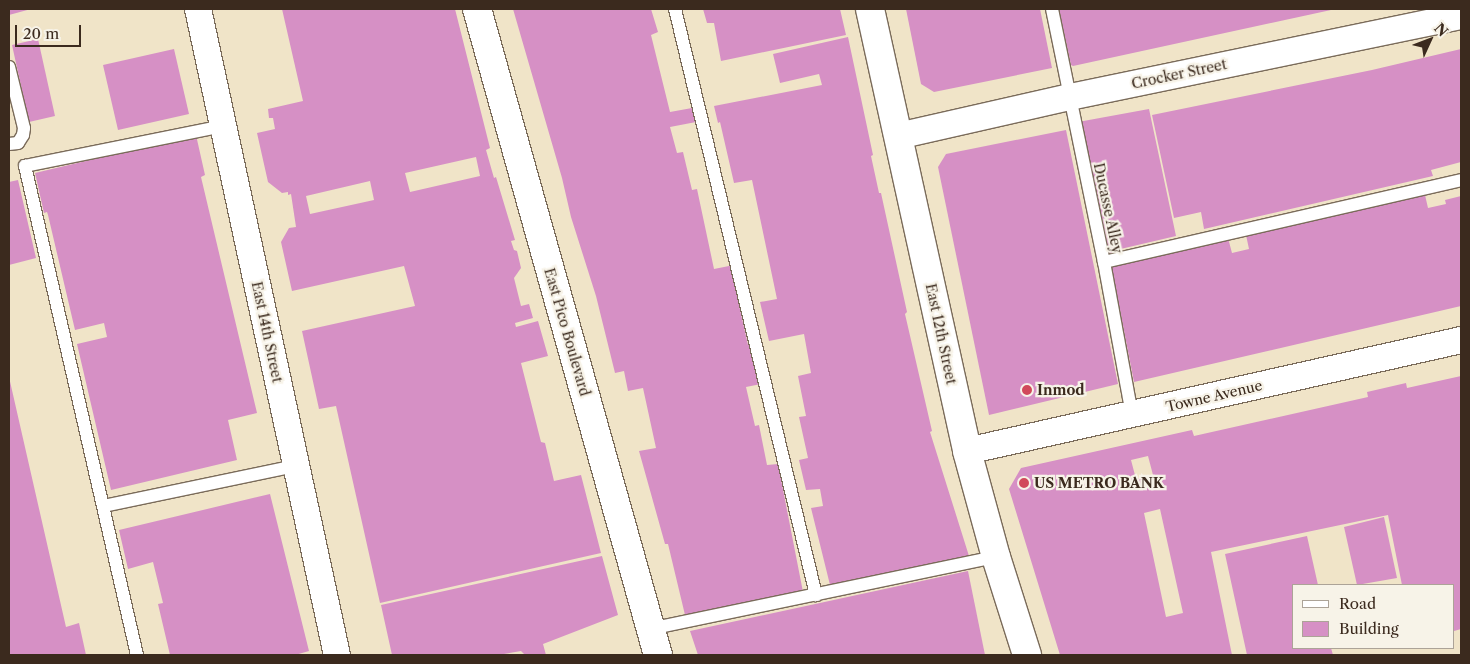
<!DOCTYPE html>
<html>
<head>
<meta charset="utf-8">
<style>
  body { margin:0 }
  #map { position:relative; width:1470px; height:664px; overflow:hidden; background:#f0e4c8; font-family:"Libre Caslon Text",serif }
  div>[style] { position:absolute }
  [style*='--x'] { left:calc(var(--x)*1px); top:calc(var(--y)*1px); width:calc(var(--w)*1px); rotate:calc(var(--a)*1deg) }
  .building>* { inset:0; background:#d690c5 }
  .roads { filter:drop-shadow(1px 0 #7a6b5a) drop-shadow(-1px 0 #7a6b5a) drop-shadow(0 1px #7a6b5a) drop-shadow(0 -1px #7a6b5a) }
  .service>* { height:12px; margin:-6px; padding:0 6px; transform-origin:6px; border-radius:6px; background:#fff }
  .minor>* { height:26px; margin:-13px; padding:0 13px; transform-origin:13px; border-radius:13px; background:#fff }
  .tertiary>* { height:28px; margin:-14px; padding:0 14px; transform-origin:14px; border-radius:14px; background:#fff }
  .dots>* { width:14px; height:14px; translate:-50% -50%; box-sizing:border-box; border:2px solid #f7f3e8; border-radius:50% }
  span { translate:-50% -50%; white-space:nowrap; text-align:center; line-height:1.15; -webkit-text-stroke:4.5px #f7f3e8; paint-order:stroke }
  .street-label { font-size:14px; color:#3b2a1e }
  .poi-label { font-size:14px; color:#3b2a1e; font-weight:700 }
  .left { translate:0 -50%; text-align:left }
  .frame { position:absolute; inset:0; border:10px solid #3b2a1e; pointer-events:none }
  .legend { position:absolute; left:1292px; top:584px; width:162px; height:65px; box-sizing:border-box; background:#f7f3e8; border:1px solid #aca397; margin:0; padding:6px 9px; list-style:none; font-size:15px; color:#3b2a1e }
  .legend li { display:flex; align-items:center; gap:10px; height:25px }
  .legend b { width:25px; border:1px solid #aca397 }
  .north { position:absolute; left:1405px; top:15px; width:50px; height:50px; -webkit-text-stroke:4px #f7f3e8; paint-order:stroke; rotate:47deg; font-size:14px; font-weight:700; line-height:20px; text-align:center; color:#3b2a1e }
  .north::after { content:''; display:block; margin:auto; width:18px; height:22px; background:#3b2a1e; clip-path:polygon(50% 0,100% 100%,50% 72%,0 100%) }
  .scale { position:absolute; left:15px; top:25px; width:66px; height:22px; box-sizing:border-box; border:2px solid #3b2a1e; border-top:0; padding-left:6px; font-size:15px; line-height:18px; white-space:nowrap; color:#3b2a1e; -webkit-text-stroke:4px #f7f3e8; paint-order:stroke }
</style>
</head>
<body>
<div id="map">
  <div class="building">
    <i style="clip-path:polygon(9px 9px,31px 9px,9px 15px)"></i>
    <i style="clip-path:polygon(evenodd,282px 9px,455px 9px,490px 148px,486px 150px,494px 178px,496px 177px,515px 240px,511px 241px,514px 250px,517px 251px,521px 268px,514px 278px,521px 306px,529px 304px,533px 318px,515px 323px,516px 327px,538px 321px,548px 356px,521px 363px,541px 442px,545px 443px,554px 481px,581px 475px,601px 553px,380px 603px,336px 406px,319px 409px,302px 331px,415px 306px,404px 266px,292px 291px,281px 242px,289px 228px,296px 227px,291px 194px,288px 195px,288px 192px,282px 193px,268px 182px,257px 133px,275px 129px,273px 118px,269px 118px,268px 109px,303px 101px,282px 9px,476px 157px,480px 176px,410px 192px,405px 173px,476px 157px,282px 9px,370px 181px,374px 200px,310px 214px,306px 196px,370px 181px)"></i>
    <i style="clip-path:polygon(513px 9px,651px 9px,658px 32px,651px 35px,670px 112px,692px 108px,696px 122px,670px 127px,677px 153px,683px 152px,692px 190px,697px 189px,714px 269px,734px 265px,743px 304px,739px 305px,748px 345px,753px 344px,761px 384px,746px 387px,755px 426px,759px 425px,767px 465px,778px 464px,803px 592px,685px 615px,668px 544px,665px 544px,639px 451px,656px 448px,643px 388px,628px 391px,624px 371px,615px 373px,596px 296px,571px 217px,562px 178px)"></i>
    <i style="clip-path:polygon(703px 9px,840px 9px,846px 35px,721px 61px,714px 23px,707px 23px)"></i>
    <i style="clip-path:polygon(906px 9px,1040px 9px,1052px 68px,934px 92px,921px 84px)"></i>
    <i style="clip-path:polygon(1059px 9px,1331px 9px,1331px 10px,1073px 66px,1071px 65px)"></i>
    <i style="clip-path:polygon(848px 37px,873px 155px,871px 156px,879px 193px,881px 193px,907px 312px,905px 314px,932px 431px,930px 432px,969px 556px,830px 585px,811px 508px,823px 506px,820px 489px,806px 490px,799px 460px,808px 458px,799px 417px,806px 416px,798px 376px,811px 373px,804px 334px,769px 341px,760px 302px,777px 299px,752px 180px,734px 183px,720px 122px,718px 123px,714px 106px,822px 85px,819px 74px,780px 83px,773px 54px)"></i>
    <i style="clip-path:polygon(38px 39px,55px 116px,29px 122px,12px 45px)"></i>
    <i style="clip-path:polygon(174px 49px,189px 114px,118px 130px,103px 65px)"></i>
    <i style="clip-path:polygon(1461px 49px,1461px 162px,1431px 170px,1433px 176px,1204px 229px,1201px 212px,1174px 218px,1152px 115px,1372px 70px)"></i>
    <i style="clip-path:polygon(1149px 109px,1176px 236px,1112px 251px,1113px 254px,1108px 255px,1078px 122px)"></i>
    <i style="clip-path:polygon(1066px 130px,1118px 384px,989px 415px,938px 167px,946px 154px)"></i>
    <i style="clip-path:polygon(196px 135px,205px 175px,201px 177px,257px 413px,228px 420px,237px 460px,111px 490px,77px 344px,107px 337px,104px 323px,75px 330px,48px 215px,47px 212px,44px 213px,35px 173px)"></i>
    <i style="clip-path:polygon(18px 180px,36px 258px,9px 265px,9px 182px)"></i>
    <i style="clip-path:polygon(1425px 195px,1428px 208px,1446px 204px,1445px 200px,1461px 196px,1461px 306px,1134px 382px,1111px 264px,1228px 238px,1232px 253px,1249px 249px,1246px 235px)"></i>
    <i style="clip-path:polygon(evenodd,1461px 376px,1461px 629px,1454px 631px,1454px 585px,1402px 585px,1388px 515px,1211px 552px,1232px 655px,1060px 655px,1009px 489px,1021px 468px,1192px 430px,1194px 436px,1368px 397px,1367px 392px,1406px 383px,1407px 388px,1461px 376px,1148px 456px,1153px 475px,1136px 479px,1131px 460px,1148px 456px,1461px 376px,1160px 509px,1183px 613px,1166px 617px,1144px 513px,1160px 509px)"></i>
    <i style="clip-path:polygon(9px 377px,66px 627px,79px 623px,86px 655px,9px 655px)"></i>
    <i style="clip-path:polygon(270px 494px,309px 651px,295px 655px,170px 655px,158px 604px,163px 603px,153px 562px,128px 569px,119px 530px)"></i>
    <i style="clip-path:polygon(1384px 517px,1397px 578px,1357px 585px,1344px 527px)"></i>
    <i style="clip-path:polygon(1307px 536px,1318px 585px,1294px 585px,1294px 648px,1331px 648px,1333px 655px,1247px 655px,1225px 554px)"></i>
    <i style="clip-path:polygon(602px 556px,618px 615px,543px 644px,546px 655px,525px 655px,521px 651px,498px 655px,392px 655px,381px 605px)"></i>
    <i style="clip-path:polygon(968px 571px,985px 655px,698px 655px,690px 631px)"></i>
  </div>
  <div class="roads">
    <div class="service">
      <i style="--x:675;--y:9;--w:603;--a:76.47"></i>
      <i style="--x:1052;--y:9;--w:258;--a:78.4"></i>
      <i style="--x:1104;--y:262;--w:155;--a:79.6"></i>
      <i style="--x:9;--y:67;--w:63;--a:76.2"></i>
      <i style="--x:24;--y:128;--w:7;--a:98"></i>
      <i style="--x:23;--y:135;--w:9;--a:122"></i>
      <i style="--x:18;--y:143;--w:9;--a:174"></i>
      <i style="--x:1104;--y:262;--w:366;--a:-12.9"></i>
      <i style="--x:104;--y:506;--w:196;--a:-11.8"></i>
      <i style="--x:650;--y:629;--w:353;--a:-11.8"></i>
      <i style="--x:137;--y:655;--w:502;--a:-102.9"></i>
      <i style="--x:25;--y:166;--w:202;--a:-11.4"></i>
    </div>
    <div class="minor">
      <i style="--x:198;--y:9;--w:661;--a:77.86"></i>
      <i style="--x:898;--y:136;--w:176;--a:-12.8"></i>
      <i style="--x:1070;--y:97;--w:399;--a:-11.7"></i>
      <i style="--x:967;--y:451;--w:506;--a:-12.66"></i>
    </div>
    <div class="tertiary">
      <i style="--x:477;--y:9;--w:671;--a:74.35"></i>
      <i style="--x:870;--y:9;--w:453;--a:77.6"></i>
      <i style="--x:967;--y:451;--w:110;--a:74.7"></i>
      <i style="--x:996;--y:557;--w:103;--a:72.4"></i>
    </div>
  </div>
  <div class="dots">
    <i style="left:1027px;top:390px;background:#d1495b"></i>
    <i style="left:1024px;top:483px;background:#d1495b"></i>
  </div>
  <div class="street-label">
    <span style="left:1179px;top:74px;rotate:-12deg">Crocker Street</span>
    <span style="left:1108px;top:208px;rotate:78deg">Ducasse Alley</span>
    <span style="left:267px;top:332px;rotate:78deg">East 14th Street</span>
    <span style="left:567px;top:332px;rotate:74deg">East Pico Boulevard</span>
    <span style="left:941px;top:334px;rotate:78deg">East 12th Street</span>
    <span style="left:1214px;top:396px;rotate:-13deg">Towne Avenue</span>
  </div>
  <div class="poi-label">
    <span class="left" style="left:1037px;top:390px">Inmod</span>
    <span class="left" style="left:1034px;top:483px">US METRO BANK</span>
  </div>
  <div class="frame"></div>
  <ul class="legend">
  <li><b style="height:6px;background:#fff"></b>Road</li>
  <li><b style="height:14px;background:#d690c5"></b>Building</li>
  </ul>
  <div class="north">N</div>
  <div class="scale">20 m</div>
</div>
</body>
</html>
